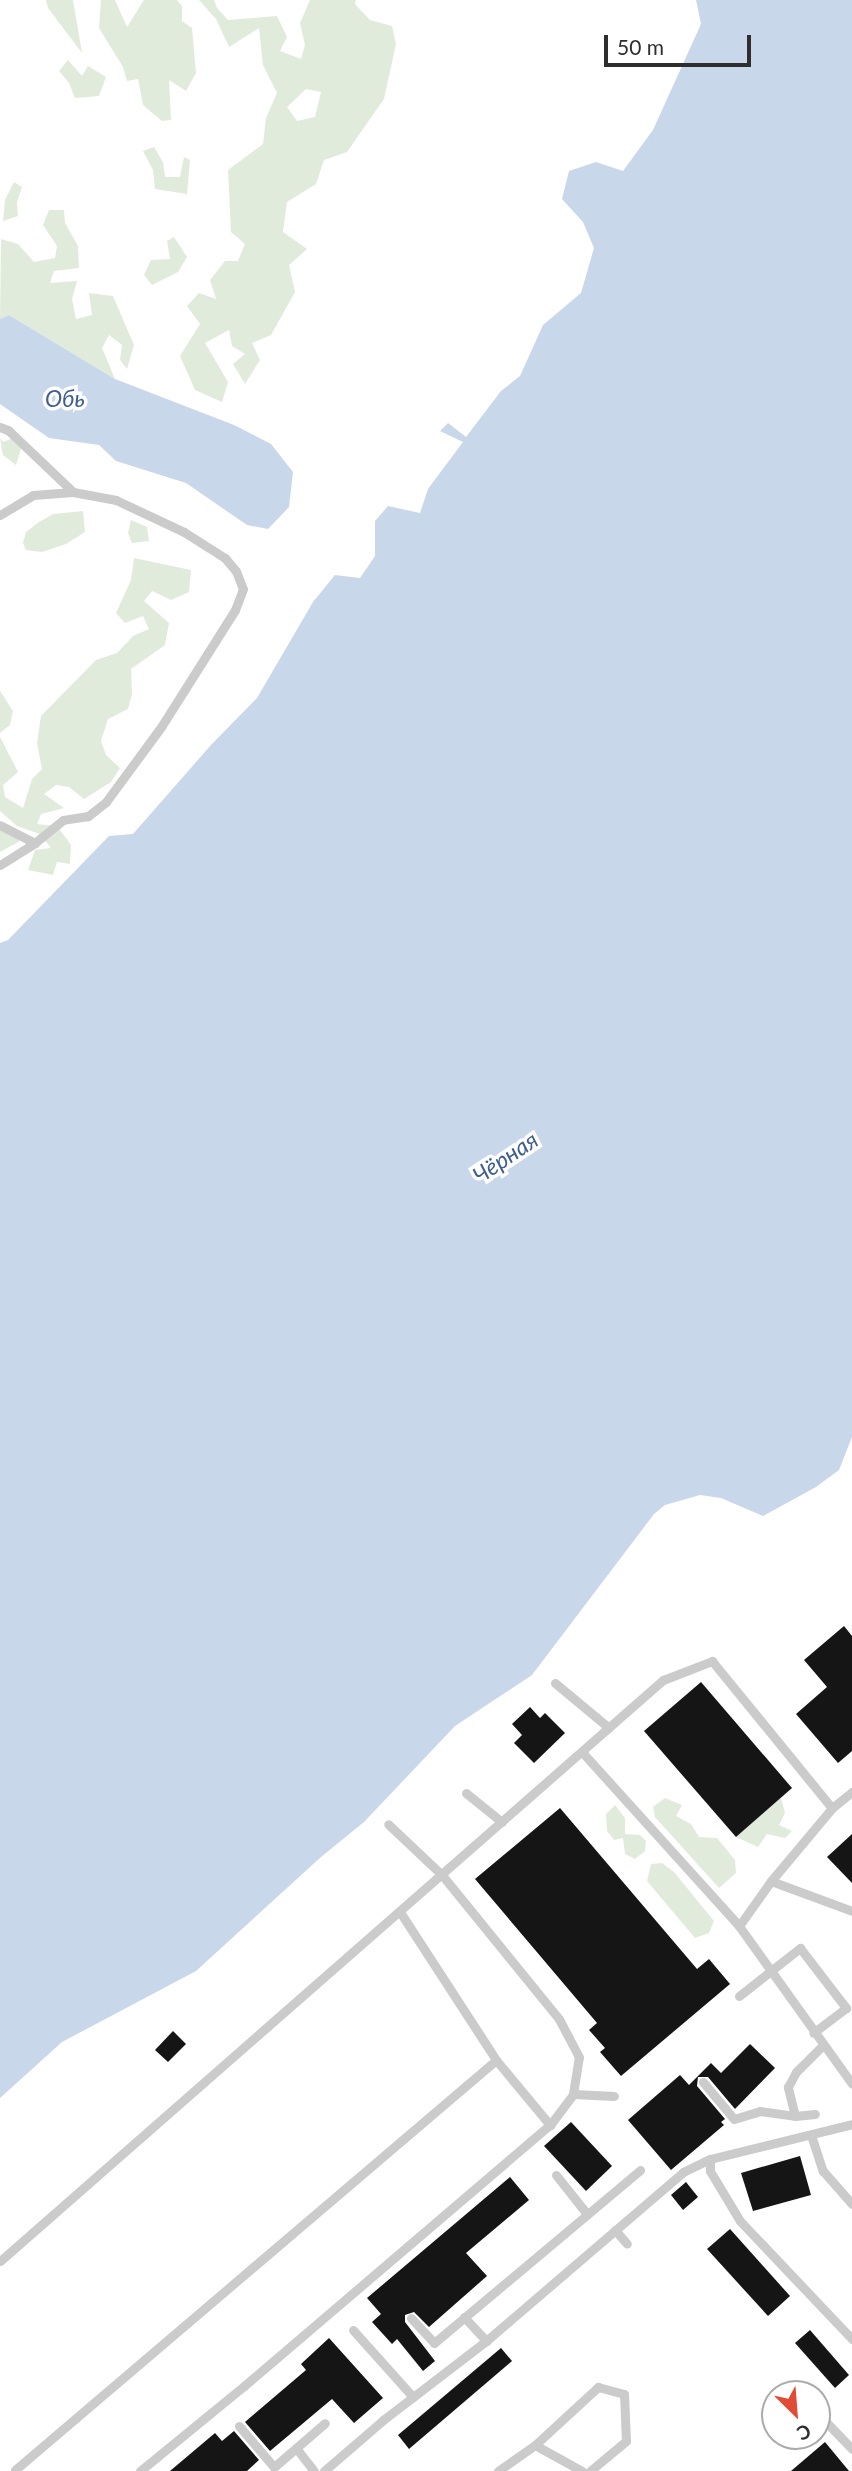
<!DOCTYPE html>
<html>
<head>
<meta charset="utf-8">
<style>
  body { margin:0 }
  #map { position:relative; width:852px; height:2471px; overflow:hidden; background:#fff; font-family:Lato,sans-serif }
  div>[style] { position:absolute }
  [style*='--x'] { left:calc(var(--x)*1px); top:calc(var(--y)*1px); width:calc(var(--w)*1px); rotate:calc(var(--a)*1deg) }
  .green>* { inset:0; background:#e1ebdc }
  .water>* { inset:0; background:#c9d7eb }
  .building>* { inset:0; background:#151515 }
  .lane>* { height:9px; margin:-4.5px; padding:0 4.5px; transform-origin:4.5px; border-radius:4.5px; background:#cbcbcb }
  span { translate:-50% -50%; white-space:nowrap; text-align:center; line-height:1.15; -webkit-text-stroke:7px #fff; paint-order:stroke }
  .water-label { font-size:23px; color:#3f5f8e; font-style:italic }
  .north { position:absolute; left:761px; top:2380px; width:70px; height:70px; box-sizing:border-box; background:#fff; border:2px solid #ababab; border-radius:50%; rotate:155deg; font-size:19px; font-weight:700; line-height:28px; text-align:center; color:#2e2e2e }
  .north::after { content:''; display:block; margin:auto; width:24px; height:32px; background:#e04c36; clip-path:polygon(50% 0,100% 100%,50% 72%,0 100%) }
  .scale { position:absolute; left:604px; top:35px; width:147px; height:32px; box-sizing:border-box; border:4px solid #2e2e2e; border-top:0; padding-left:9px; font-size:21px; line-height:24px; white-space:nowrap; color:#2e2e2e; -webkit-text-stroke:5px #fff; paint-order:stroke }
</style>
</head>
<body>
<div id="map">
  <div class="green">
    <i style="clip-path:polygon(46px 0,73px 0,82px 53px,48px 8px)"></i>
    <i style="clip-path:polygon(101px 0,115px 0,127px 27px,144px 0,177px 0,182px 6px,182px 21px,192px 28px,196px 73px,186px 91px,169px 80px,171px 120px,162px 121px,143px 105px,138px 79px,127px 81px,123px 67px,99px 28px)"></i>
    <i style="clip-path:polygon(evenodd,199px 0,214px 0,217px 8px,228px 20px,277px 16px,287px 37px,280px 51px,301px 59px,305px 45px,300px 23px,310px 0,356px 0,355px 4px,370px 20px,392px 26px,396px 44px,384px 99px,347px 152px,324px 160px,316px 184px,287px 202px,283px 232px,307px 249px,289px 265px,295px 292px,271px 335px,252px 343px,260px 360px,245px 384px,233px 364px,245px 354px,232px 346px,229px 330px,205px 343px,228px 382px,222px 402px,195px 390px,180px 356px,200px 324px,187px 306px,199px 293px,216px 299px,210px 280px,225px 261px,238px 261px,245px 244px,231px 232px,228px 170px,263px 144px,266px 118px,277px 93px,263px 65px,259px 28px,229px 47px,216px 19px,199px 0,306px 89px,321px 92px,315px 117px,297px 121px,287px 107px,306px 89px)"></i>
    <i style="clip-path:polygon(68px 60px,82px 76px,88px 66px,106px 77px,99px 96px,75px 98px,69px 83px,59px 71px)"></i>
    <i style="clip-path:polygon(154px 147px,163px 162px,165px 177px,180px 177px,184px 157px,190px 160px,187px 194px,155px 189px,153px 170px,143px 151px)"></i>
    <i style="clip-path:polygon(14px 182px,22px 187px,17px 202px,18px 216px,3px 221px,5px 200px)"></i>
    <i style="clip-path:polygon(49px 210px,64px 210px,65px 223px,78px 246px,79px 268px,54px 271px,50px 283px,77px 281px,72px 299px,76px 319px,92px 315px,89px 293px,113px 296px,134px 345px,127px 369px,120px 360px,122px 345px,109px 335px,102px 348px,115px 379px,9px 315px,0 319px,1px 239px,18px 244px,34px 262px,55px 258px,57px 246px,43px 225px)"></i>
    <i style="clip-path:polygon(174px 237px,187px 257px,178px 272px,152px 285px,144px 275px,151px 260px,170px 259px,167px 241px)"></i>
    <i style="clip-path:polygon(0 438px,3px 442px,13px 438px,21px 449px,16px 465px,3px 455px)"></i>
    <i style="clip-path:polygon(83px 511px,85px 532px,66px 544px,42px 552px,26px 550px,23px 543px,26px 532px,39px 522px,53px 514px)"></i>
    <i style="clip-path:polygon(131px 520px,147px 527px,149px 541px,132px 543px,128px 533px)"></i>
    <i style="clip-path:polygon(134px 558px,191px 570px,189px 592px,171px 600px,152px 591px,144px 601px,169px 623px,165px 645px,131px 669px,132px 694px,128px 709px,108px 719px,101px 741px,106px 755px,120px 768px,111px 782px,84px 799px,69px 787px,56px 785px,44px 794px,64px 808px,41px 814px,37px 824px,57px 826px,71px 845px,70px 864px,57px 862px,53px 875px,28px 870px,35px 850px,51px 848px,40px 834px,17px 826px,0 811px,0 737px,18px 772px,3px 785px,5px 797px,23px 808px,32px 779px,42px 769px,37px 743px,41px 716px,96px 660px,117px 653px,133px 636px,149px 629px,143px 616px,125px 623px,116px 613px,131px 580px)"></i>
    <i style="clip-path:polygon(0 691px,13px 711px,10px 725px,0 733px)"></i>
    <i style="clip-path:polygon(0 825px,20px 841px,0 852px)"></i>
    <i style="clip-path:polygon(665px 1798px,682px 1805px,676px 1816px,691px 1824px,699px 1837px,717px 1838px,735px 1860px,736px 1873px,719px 1888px,655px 1817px,653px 1807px)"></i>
    <i style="clip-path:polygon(781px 1798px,785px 1813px,779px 1825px,792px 1831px,785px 1838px,767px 1834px,758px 1847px,736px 1837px)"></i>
    <i style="clip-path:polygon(615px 1805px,625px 1818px,625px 1834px,640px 1835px,646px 1841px,645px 1851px,635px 1859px,625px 1854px,623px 1838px,614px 1840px,607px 1831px,606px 1814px)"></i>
    <i style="clip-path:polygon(662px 1863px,674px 1872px,714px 1921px,709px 1933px,695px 1938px,647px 1881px,651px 1864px)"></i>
  </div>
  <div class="water">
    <i style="clip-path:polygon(696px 0,852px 0,852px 1437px,839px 1470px,816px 1487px,763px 1516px,721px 1498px,700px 1495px,665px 1505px,654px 1514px,532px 1675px,455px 1726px,364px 1822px,321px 1857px,196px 1971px,62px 2042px,0 2098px,0 943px,8px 940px,109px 836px,133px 834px,211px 745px,257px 698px,313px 602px,335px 575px,360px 578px,375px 556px,375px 521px,388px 506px,420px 513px,428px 489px,463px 442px,440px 431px,448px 423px,466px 437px,501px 391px,520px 376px,543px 325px,581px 293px,594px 248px,583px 222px,562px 199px,569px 171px,596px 162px,623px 171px,653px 130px,701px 24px)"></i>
    <i style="clip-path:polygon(9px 315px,115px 379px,234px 425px,271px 444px,293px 472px,289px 507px,268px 529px,247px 525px,186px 483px,116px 461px,99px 445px,49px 438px,0 404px,0 319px)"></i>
  </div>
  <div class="building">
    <i style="clip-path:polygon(844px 1626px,852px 1636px,852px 1751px,838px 1763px,796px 1714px,827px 1687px,804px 1660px)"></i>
    <i style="clip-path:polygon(701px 1682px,792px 1788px,736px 1837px,644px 1731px)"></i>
    <i style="clip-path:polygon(530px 1707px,540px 1718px,545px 1713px,565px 1733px,534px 1763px,514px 1743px,522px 1735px,512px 1724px)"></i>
    <i style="clip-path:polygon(560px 1808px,697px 1969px,709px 1959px,730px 1984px,621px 2076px,600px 2052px,605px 2048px,589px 2030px,597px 2023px,475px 1879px)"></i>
    <i style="clip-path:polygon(852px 1834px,852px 1883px,827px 1857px)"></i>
    <i style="clip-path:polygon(173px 2031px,186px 2044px,168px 2062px,155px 2050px)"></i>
    <i style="clip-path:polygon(750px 2044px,775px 2068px,735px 2109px,708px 2077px,698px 2077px,697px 2086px,725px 2119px,721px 2122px,724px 2125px,671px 2170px,628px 2120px,680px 2075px,689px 2085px,711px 2063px,721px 2073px)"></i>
    <i style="clip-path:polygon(571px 2122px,612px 2166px,586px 2191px,544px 2146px)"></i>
    <i style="clip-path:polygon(800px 2156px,811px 2195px,753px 2211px,741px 2173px)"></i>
    <i style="clip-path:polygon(510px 2177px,529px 2200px,466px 2253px,487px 2276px,429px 2327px,414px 2312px,405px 2315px,405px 2322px,435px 2361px,423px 2371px,397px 2339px,392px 2344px,372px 2322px,381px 2314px,367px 2298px)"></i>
    <i style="clip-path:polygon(686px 2182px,698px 2197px,683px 2210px,671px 2195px)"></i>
    <i style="clip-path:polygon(730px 2229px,790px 2296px,768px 2316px,707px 2249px)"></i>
    <i style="clip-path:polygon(810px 2330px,849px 2375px,835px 2388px,795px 2343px)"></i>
    <i style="clip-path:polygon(329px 2338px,383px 2398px,354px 2423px,332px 2399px,270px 2451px,245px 2422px,306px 2370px,301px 2364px)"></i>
    <i style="clip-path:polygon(501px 2348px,512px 2361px,409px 2449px,398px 2435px)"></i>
    <i style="clip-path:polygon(234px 2431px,259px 2460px,247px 2471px,170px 2471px,215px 2433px,222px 2441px)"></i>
    <i style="clip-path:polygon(825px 2442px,849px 2471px,791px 2471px)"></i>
  </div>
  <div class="lane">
    <i style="--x:0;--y:427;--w:9;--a:21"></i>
    <i style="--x:8;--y:430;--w:90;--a:43.6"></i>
    <i style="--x:0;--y:515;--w:39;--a:-31"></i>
    <i style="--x:33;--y:495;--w:40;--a:-4.3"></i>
    <i style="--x:73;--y:492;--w:44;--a:10.5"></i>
    <i style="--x:116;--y:500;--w:75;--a:25.2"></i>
    <i style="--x:184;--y:532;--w:49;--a:32.4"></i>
    <i style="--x:225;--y:558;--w:17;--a:50"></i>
    <i style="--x:236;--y:571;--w:19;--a:69"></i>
    <i style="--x:243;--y:589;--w:22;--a:111"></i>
    <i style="--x:235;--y:610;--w:138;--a:122.3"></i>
    <i style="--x:161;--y:727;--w:93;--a:126.3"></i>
    <i style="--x:106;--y:802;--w:23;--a:142"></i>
    <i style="--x:88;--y:816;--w:25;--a:171"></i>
    <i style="--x:63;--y:820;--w:36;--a:141"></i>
    <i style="--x:35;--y:843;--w:39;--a:-153"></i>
    <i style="--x:0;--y:865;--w:41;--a:-32.2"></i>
    <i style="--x:555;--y:1683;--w:70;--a:39.8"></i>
    <i style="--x:582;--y:1752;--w:234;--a:47.9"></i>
    <i style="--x:739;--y:1926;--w:194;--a:54.4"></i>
    <i style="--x:466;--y:1793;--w:46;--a:38.9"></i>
    <i style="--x:771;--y:1881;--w:86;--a:20.3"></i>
    <i style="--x:400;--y:1912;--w:176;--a:57"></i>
    <i style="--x:496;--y:2060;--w:85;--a:50.3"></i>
    <i style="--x:739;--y:1926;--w:55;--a:-54.6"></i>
    <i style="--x:771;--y:1881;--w:95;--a:-50.1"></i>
    <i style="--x:832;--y:1808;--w:26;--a:-39"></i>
    <i style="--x:739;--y:1996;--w:78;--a:-38.2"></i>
    <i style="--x:800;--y:1948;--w:76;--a:52.5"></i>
    <i style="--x:846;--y:2008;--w:41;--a:142.9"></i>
    <i style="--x:703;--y:2082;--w:48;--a:50"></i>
    <i style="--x:734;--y:2119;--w:27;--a:-17"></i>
    <i style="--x:760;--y:2111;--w:35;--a:8"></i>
    <i style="--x:795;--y:2116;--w:20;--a:-6"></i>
    <i style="--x:573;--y:2094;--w:41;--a:2.8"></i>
    <i style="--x:795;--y:2116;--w:30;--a:-104"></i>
    <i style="--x:788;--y:2087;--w:17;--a:-62"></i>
    <i style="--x:796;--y:2072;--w:37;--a:-45"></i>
    <i style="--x:811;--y:2135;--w:38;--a:72"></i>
    <i style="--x:823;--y:2171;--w:44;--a:48.7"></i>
    <i style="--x:710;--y:2159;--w:12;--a:90"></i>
    <i style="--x:710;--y:2171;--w:58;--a:59"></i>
    <i style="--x:740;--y:2221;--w:163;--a:46.5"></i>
    <i style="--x:556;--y:2175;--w:50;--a:51.5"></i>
    <i style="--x:615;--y:2230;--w:18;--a:49"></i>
    <i style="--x:0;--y:2261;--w:882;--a:-41.23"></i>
    <i style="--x:663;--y:1680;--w:53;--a:-21.2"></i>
    <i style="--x:712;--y:1661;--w:190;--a:50.8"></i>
    <i style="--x:464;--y:2317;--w:33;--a:47"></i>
    <i style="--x:411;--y:2318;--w:34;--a:47"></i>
    <i style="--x:434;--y:2343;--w:269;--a:-40"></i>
    <i style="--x:353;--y:2330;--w:90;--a:48.2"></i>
    <i style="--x:827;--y:2423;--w:36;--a:46"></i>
    <i style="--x:239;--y:2426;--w:54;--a:49.5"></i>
    <i style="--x:274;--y:2467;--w:67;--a:-40.8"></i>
    <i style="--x:535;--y:2445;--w:54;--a:29"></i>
    <i style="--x:296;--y:2448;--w:29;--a:52"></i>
    <i style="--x:15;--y:2470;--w:632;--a:-40.44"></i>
    <i style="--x:140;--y:2471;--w:134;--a:-39.3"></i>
    <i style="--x:244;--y:2386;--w:402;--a:-40.5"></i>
    <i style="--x:550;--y:2125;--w:39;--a:-53"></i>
    <i style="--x:573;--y:2094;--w:37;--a:-81"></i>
    <i style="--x:579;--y:2057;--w:43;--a:-117.8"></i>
    <i style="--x:559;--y:2019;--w:186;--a:-129.1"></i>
    <i style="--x:442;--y:1875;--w:74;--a:-136.6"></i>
    <i style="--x:324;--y:2471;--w:78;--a:-40.8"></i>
    <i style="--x:383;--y:2420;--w:130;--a:-37.5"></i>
    <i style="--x:486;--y:2341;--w:260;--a:-40.6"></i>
    <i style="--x:683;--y:2172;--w:30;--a:-26"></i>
    <i style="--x:710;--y:2159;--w:146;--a:-13.8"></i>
    <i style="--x:498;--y:2471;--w:45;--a:-35.1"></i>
    <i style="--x:535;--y:2445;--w:86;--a:-42.6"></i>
    <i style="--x:598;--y:2387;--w:27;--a:15"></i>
    <i style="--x:624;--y:2394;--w:47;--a:87.6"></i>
    <i style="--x:626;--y:2441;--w:47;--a:140.2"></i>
  </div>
  <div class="water-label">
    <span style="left:65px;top:398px">Обь</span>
    <span style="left:505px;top:1157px;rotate:-34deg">Чёрная</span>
  </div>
  <div class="north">С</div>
  <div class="scale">50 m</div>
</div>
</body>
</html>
